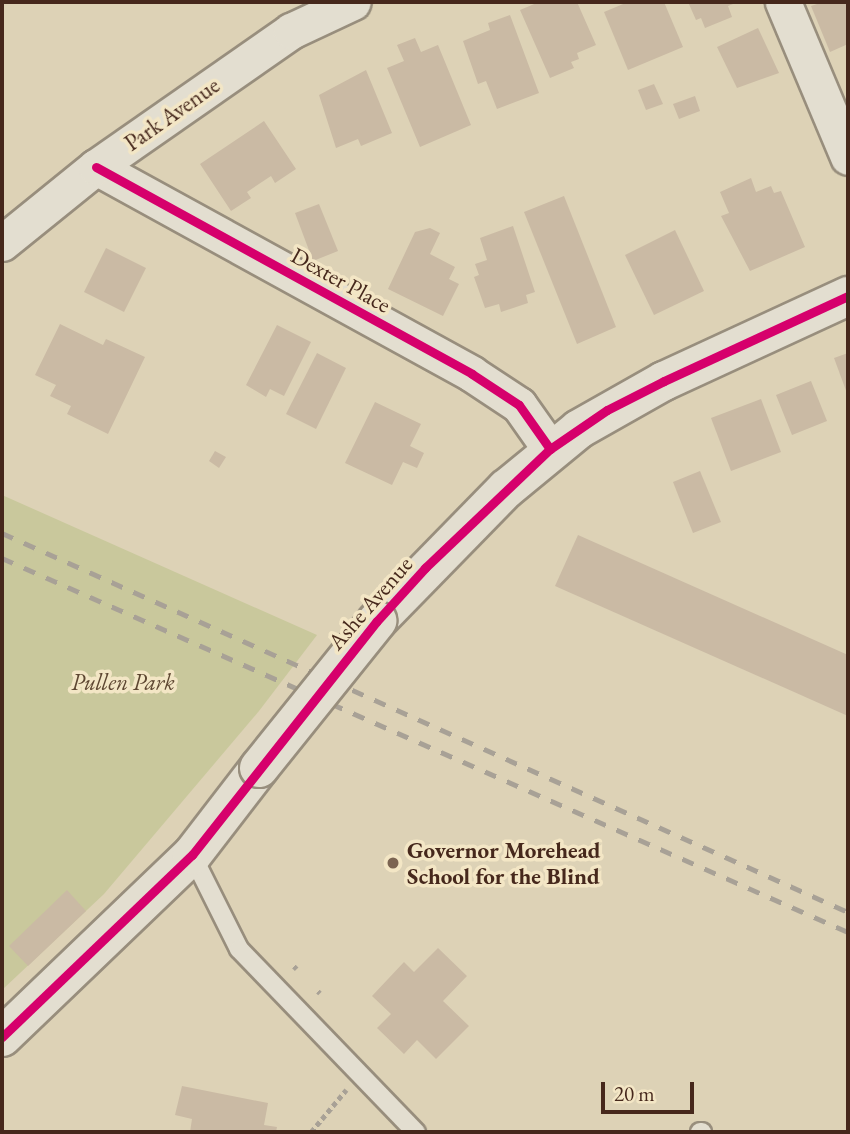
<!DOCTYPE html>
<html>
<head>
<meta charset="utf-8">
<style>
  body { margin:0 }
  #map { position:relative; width:850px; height:1134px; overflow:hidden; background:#ddd2b6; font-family:"EB Garamond",serif }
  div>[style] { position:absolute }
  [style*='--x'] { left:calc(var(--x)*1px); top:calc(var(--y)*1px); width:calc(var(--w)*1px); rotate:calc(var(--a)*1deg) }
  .green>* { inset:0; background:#c9c89c }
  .building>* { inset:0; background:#cabaa4 }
  .path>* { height:4.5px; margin-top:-2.25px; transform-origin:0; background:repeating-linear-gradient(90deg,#a8a196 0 5px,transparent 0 8.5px) }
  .roads { filter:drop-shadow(2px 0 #988e7d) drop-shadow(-2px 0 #988e7d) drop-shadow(0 2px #988e7d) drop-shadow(0 -2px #988e7d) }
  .service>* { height:18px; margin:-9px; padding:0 9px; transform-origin:9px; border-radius:9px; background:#e3ded0 }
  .minor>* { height:35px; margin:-17.5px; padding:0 17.5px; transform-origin:17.5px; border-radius:17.5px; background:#e3ded0 }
  .tertiary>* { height:38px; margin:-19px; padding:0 19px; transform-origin:19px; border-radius:19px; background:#e3ded0 }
  .rail>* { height:5px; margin-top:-2.5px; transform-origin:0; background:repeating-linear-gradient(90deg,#a8a196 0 12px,transparent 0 24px) }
  .bridges { filter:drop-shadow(2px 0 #988e7d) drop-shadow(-2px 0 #988e7d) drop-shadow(0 2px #988e7d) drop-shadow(0 -2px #988e7d) }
  .tertiary-bridge>* { height:38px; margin:-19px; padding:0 19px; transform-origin:19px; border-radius:19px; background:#e3ded0 }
  .cycleway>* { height:9px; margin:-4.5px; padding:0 4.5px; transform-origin:4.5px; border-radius:4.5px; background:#d6006c }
  .dots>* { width:19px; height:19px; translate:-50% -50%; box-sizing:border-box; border:4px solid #f3e6c5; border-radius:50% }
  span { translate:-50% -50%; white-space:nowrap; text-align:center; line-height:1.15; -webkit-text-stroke:7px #f3e6c5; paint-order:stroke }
  .street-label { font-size:23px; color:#46281c }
  .park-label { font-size:23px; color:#5d4631; font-style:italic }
  .poi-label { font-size:23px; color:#46281c; font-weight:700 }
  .left { translate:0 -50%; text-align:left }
  .frame { position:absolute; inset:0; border:4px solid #46281c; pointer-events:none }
  .scale { position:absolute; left:601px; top:1082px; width:93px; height:32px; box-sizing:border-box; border:4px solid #46281c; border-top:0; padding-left:9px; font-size:21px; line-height:24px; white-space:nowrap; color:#46281c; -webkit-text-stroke:5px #f3e6c5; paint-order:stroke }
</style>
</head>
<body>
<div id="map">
  <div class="green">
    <i style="clip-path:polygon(2px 495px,317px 635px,259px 711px,104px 894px,2px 990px)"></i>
  </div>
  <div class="building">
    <i style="clip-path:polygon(539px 2px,577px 2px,596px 45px,577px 53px,579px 59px,571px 62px,574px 68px,550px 78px,520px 10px)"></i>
    <i style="clip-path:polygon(628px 2px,664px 2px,683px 47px,628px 70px,604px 12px)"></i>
    <i style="clip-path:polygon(688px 2px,738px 2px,728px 6px,732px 17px,705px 28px,701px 18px,696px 20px)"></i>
    <i style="clip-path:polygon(823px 2px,848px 2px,848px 44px,830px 52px,811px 6px)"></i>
    <i style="clip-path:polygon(510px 15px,539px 93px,497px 109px,486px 81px,478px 84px,463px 41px,490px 30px,488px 23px)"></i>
    <i style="clip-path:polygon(758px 28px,779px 73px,737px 88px,717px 47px)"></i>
    <i style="clip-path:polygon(415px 38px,421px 52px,438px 45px,471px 125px,420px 147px,387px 68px,404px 61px,397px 45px)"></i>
    <i style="clip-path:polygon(366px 70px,392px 133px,361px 146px,358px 139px,336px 148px,319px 95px)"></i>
    <i style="clip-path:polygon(654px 84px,663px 104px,646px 110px,638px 90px)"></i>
    <i style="clip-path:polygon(695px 96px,700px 111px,679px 119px,673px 104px)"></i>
    <i style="clip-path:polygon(264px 121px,296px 169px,275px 183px,271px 176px,247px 192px,251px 198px,231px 211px,200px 164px)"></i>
    <i style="clip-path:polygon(751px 178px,756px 192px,771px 186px,774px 193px,781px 191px,805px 247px,750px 271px,721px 216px,729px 213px,720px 192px)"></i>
    <i style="clip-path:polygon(564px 196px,616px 327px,577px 344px,524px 212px)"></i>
    <i style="clip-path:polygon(319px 204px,338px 251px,313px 261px,295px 213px)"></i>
    <i style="clip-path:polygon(513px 226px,535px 292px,526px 295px,528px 303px,501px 312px,499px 304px,485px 308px,474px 277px,479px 275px,475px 264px,487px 260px,480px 238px)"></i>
    <i style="clip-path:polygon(430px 228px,440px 233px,430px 254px,455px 267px,449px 279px,459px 284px,443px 316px,388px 289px,415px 232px)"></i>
    <i style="clip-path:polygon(675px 230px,704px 291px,654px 315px,625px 255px)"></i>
    <i style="clip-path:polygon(106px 248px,146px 268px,124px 312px,84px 292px)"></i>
    <i style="clip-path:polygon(60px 324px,103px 345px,106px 339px,145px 357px,108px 434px,67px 414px,71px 406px,50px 396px,56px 385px,35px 375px)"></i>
    <i style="clip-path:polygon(277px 325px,311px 342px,284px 396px,270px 389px,266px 397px,246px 385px)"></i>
    <i style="clip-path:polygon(317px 353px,346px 368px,316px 429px,286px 414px)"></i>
    <i style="clip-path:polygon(848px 353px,848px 396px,834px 358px)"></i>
    <i style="clip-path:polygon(811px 381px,827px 421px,792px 435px,776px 395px)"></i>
    <i style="clip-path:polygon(761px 399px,781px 452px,731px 471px,711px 418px)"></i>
    <i style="clip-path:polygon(375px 402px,421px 424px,410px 446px,424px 453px,417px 468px,403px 462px,392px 485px,345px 463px)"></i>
    <i style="clip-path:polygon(215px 451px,226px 457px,219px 468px,209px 461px)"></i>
    <i style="clip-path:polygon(700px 471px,721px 522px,693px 533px,673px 482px)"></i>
    <i style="clip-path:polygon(578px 535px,848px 655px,848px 716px,555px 586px)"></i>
    <i style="clip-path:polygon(67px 890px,86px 911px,28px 966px,9px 946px)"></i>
    <i style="clip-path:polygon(438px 948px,467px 976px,443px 1001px,469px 1026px,436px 1059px,417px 1040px,404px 1054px,377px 1028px,391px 1014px,372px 996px,404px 962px,414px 972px)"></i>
    <i style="clip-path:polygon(182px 1086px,268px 1103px,264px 1125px,277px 1127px,276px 1132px,190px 1132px,192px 1119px,175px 1115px)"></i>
  </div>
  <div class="path">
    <i style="--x:294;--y:966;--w:4;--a:45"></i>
    <i style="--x:318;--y:991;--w:3;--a:45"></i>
    <i style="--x:311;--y:1132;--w:55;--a:-50.2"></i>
  </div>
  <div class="roads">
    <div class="service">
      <i style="--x:192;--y:855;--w:105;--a:63.4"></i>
      <i style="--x:239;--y:949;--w:255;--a:46"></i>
      <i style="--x:700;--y:1132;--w:2;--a:0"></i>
    </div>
    <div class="minor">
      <i style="--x:783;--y:2;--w:168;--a:67.2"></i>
      <i style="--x:96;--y:167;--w:429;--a:28.8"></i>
      <i style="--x:472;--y:374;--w:56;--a:33.4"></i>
      <i style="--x:519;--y:405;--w:54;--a:54.8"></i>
      <i style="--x:2;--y:243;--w:121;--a:-39"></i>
      <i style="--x:96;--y:167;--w:238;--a:-34.9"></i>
      <i style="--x:291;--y:31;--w:68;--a:-25.1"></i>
    </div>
    <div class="tertiary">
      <i style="--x:377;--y:621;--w:185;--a:-45.7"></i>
      <i style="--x:506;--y:489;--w:94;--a:-39.4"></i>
      <i style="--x:579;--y:429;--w:98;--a:-29.5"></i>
      <i style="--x:664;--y:381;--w:203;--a:-24.8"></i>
      <i style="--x:2;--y:1037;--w:263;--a:-43.8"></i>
      <i style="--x:192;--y:855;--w:110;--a:-52.4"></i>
    </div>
  </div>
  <div class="rail">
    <i style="--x:2;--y:533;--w:927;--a:24.13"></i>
    <i style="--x:2;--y:558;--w:925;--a:23.85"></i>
  </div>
  <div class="bridges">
    <div class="tertiary-bridge">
      <i style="--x:259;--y:768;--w:189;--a:-51.2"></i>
    </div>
  </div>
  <div class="cycleway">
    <i style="--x:96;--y:167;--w:429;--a:28.8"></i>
    <i style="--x:472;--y:374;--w:56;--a:33.4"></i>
    <i style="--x:519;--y:405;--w:54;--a:54.8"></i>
    <i style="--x:2;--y:1037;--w:263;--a:-43.8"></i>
    <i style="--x:192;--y:855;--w:298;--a:-51.7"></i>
    <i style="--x:377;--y:621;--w:72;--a:-47.8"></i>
    <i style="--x:425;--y:568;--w:173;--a:-43.6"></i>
    <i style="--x:550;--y:449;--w:69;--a:-34.4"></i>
    <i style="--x:607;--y:410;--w:64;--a:-27"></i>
    <i style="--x:664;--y:381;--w:203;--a:-24.8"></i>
  </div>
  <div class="dots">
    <i style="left:393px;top:863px;background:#7b6452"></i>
  </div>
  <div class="street-label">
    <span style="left:172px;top:114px;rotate:-35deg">Park Avenue</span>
    <span style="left:341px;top:280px;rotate:29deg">Dexter Place</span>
    <span style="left:370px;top:603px;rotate:-49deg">Ashe Avenue</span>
  </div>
  <div class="park-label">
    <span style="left:123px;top:682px">Pullen Park</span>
  </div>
  <div class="poi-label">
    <span class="left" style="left:407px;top:863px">Governor Morehead<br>School for the Blind</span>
  </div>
  <div class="frame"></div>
  <div class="scale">20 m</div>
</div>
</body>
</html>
